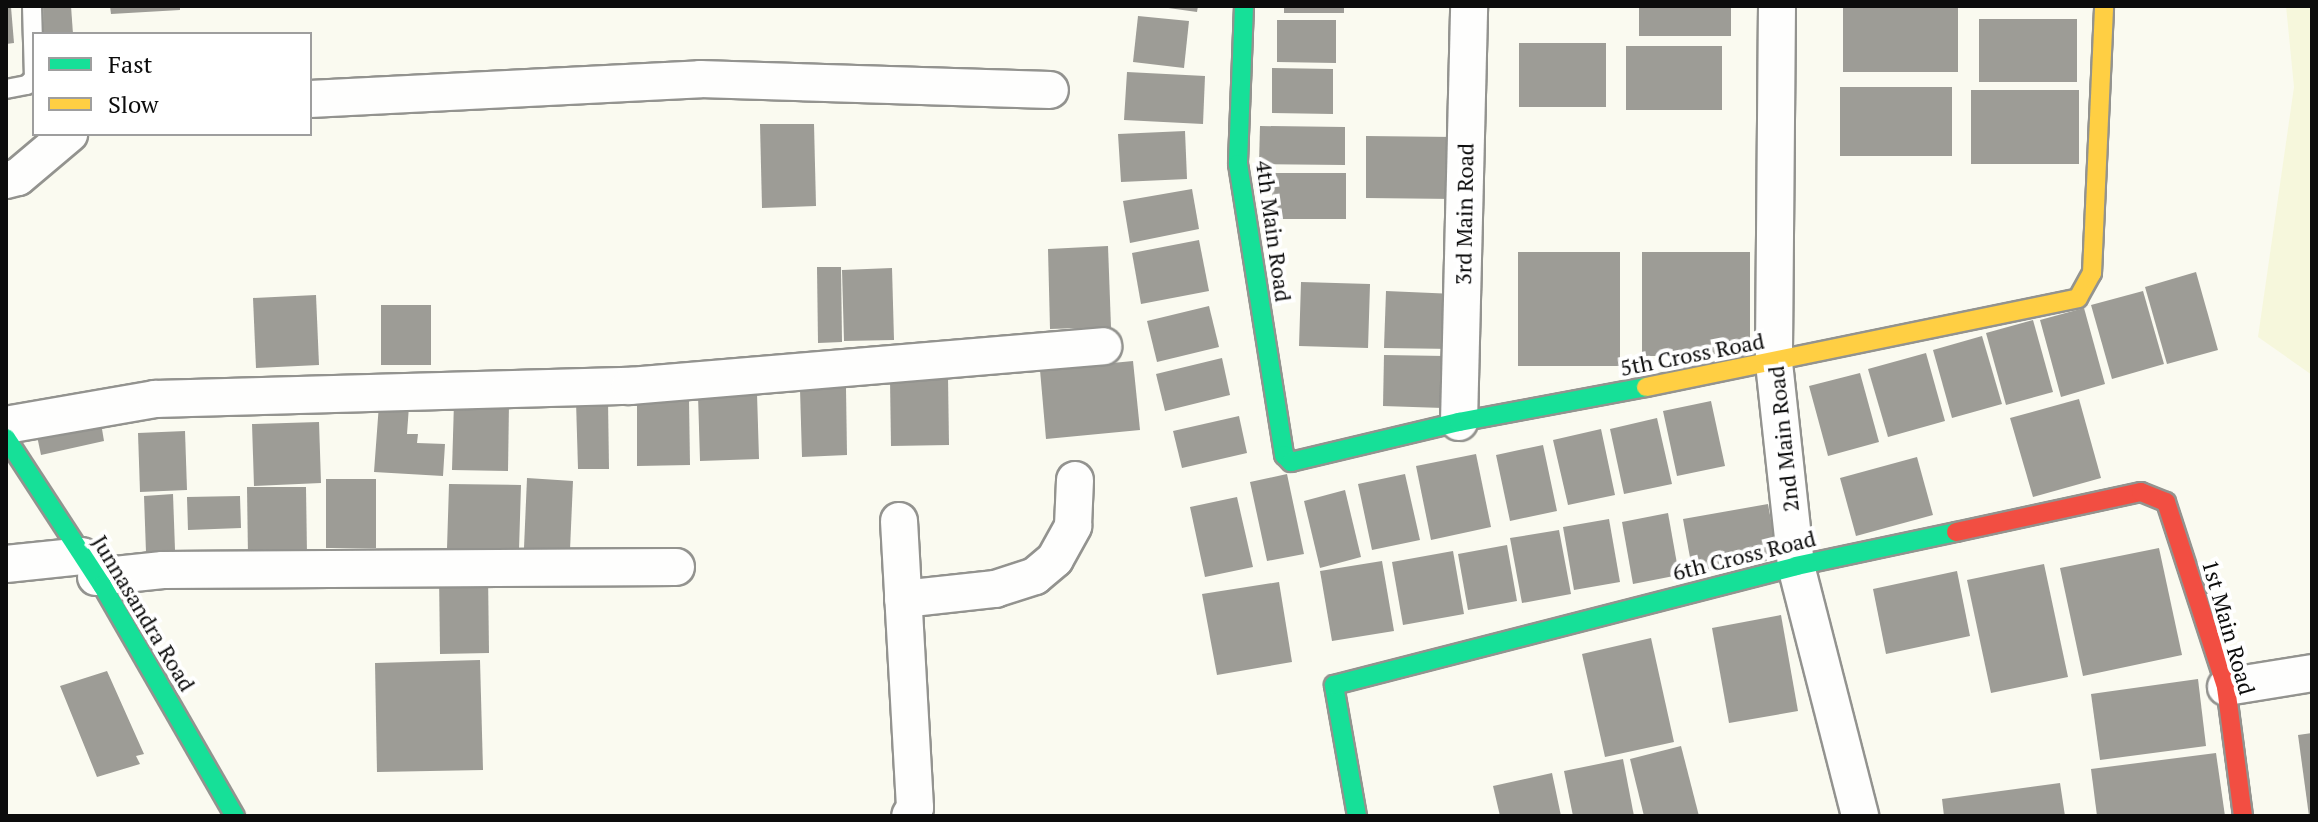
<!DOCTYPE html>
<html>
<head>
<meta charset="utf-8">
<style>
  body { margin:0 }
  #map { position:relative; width:2318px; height:822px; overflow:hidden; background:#fafaf0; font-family:"PT Serif",serif }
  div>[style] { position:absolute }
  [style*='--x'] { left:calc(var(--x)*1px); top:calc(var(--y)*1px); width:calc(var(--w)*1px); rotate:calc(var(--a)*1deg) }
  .farmland>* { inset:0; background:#f6f7dc }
  .building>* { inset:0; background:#9d9c96 }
  .roads { filter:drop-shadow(2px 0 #93938f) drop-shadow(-2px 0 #93938f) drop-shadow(0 2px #93938f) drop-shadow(0 -2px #93938f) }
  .lane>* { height:18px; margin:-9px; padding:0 9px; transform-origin:9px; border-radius:9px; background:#fefefd }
  .street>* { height:36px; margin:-18px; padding:0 18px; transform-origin:18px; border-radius:18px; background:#fefefd }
  .fast>* { height:18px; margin:-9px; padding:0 9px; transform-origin:9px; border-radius:9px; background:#16e098 }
  .slow>* { height:18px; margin:-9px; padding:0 9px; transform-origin:9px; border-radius:9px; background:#ffcf43 }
  .jam>* { height:18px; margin:-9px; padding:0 9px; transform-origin:9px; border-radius:9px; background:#f24e42 }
  span { translate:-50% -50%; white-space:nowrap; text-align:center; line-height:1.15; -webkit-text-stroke:8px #fff; paint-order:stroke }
  .street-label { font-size:22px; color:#0c0c0c }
  .frame { position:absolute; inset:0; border:8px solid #0c0c0c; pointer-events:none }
  .legend { position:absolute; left:32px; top:32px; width:280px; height:104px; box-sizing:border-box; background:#fff; border:2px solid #9e9e9e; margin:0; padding:10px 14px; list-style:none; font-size:24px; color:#0c0c0c }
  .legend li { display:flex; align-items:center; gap:16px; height:40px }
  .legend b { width:40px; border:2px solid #9e9e9e }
</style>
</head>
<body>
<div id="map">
  <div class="farmland">
    <i style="clip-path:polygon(2286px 6px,2312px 6px,2312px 375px,2258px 337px,2294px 87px)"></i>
  </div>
  <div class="building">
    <i style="clip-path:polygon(43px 6px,71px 6px,73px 34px,44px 34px)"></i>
    <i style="clip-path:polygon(110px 6px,180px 6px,180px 10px,111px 14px)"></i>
    <i style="clip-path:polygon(1154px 6px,1198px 6px,1197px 12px)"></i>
    <i style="clip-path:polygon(1284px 6px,1344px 6px,1344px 13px,1284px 13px)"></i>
    <i style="clip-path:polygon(1639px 6px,1731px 6px,1731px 36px,1639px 36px)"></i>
    <i style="clip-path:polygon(1843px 6px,1958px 6px,1958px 72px,1843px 72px)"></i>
    <i style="clip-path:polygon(6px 7px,11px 7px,14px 43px,6px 44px)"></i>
    <i style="clip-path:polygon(1138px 16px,1189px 21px,1184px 68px,1133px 62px)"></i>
    <i style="clip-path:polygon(1979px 19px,2077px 19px,2077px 82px,1979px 82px)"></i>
    <i style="clip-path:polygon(1277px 20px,1336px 20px,1336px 63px,1277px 62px)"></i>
    <i style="clip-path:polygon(1519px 43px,1606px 43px,1606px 107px,1519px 107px)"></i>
    <i style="clip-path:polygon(1626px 46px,1722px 46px,1722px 110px,1626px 110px)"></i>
    <i style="clip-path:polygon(1272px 68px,1333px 69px,1333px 114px,1272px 113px)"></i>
    <i style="clip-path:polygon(1127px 72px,1205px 76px,1203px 124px,1124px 120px)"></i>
    <i style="clip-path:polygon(1840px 87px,1952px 87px,1952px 156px,1840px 156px)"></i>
    <i style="clip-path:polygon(1971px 90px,2079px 90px,2079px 164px,1971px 164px)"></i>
    <i style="clip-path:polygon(760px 124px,814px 124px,816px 206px,762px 208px)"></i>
    <i style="clip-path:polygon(1260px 126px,1345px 127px,1345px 165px,1259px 164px)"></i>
    <i style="clip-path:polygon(1185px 131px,1187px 179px,1121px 182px,1118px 134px)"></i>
    <i style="clip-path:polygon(1366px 136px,1455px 137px,1455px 199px,1366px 198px)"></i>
    <i style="clip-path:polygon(1272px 173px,1346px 173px,1346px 219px,1272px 219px)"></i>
    <i style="clip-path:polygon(1192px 189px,1199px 229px,1130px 243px,1123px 201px)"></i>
    <i style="clip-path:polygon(1199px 240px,1209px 291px,1141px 304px,1132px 253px)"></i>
    <i style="clip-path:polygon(1108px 246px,1111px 327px,1050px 329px,1048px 249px)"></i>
    <i style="clip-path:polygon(1518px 252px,1620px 252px,1620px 366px,1518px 366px)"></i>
    <i style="clip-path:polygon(1642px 252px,1750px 252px,1750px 356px,1642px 356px)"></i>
    <i style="clip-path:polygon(817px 267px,841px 267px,842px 342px,818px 343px)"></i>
    <i style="clip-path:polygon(892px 268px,894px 340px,844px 341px,842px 270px)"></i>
    <i style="clip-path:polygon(2196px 272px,2218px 350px,2167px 364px,2145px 287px)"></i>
    <i style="clip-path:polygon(1301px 282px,1370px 284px,1368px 348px,1299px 346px)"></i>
    <i style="clip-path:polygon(1386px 291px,1455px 294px,1454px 349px,1384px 348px)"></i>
    <i style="clip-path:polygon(2143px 291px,2164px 364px,2112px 379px,2091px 305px)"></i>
    <i style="clip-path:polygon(316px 295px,319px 365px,256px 368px,253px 298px)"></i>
    <i style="clip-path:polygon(381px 305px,431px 305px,431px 365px,381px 365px)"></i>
    <i style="clip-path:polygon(1209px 306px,1219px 347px,1157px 362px,1147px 321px)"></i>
    <i style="clip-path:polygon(2084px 308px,2105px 384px,2061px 397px,2040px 320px)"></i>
    <i style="clip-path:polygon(2033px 320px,2053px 392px,2006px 405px,1986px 333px)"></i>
    <i style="clip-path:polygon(1982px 336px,2002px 404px,1952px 418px,1933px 350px)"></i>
    <i style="clip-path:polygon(1926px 353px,1945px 421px,1888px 437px,1868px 369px)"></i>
    <i style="clip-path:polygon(1384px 355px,1445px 356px,1443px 408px,1383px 406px)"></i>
    <i style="clip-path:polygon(1222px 358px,1230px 395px,1165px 411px,1156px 374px)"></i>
    <i style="clip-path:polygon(1133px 361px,1140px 430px,1046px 439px,1040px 370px)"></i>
    <i style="clip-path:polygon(1860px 373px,1879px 442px,1828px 456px,1809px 386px)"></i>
    <i style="clip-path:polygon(948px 377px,949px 445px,891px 446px,890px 379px)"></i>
    <i style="clip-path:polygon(846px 388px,847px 455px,802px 457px,800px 389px)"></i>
    <i style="clip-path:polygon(757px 393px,759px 459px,700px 461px,698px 395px)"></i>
    <i style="clip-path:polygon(2079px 399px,2101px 478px,2033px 497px,2010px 418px)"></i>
    <i style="clip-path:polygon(608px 400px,609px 469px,578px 469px,576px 401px)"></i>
    <i style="clip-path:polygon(689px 400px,690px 465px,637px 466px,637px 401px)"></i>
    <i style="clip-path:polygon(1711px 401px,1725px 466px,1677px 476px,1663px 411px)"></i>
    <i style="clip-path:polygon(454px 402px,509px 403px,508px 471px,452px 470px)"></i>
    <i style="clip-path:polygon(379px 404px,409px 406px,407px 434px,418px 434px,417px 443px,445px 444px,443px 476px,374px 472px)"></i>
    <i style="clip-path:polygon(1239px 416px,1247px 453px,1182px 468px,1173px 431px)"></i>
    <i style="clip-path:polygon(1657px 418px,1672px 484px,1624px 494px,1610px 429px)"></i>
    <i style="clip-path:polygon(319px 422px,321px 483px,254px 486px,252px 424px)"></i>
    <i style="clip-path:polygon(101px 423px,104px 441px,41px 455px,37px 436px)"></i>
    <i style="clip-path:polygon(1601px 429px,1615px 495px,1568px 505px,1553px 440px)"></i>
    <i style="clip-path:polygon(185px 431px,187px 490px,140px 492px,138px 433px)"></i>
    <i style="clip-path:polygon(1543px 445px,1557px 511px,1510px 521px,1496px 455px)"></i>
    <i style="clip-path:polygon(1476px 454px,1491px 527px,1431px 540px,1416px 466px)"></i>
    <i style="clip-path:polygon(1917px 457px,1933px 515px,1856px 536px,1840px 478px)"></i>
    <i style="clip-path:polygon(1287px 474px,1304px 554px,1267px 561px,1250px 482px)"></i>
    <i style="clip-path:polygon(1405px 474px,1420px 540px,1372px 550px,1358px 484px)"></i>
    <i style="clip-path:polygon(527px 478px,573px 481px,570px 550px,524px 548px)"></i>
    <i style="clip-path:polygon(326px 479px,376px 479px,376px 548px,326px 548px)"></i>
    <i style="clip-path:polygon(449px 484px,521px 485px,519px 550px,447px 549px)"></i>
    <i style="clip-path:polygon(247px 487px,306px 487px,307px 555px,248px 556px)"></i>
    <i style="clip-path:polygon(1345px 490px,1361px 557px,1320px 568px,1304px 501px)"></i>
    <i style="clip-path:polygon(173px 494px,175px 550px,146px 552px,144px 496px)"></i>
    <i style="clip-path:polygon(240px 496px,241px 528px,188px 530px,187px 497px)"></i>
    <i style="clip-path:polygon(1237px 497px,1253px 567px,1205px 577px,1190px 507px)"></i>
    <i style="clip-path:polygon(1768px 504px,1778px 559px,1693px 574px,1683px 519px)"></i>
    <i style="clip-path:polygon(1668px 513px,1679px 575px,1633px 584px,1622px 522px)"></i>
    <i style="clip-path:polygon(1609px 519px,1620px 582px,1574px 590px,1563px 527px)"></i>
    <i style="clip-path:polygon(1559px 530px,1571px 594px,1522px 603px,1510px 538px)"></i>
    <i style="clip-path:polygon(1507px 545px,1517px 601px,1468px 610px,1458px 554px)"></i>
    <i style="clip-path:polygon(2159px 548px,2182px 655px,2083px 676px,2060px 568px)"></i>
    <i style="clip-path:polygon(1453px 551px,1464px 614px,1403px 625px,1392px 562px)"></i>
    <i style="clip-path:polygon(1382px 561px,1394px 631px,1332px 641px,1320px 571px)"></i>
    <i style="clip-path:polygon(2044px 564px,2068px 677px,1991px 693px,1967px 580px)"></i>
    <i style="clip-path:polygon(1957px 571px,1970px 636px,1886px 654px,1873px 589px)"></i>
    <i style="clip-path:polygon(488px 573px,489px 653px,440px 654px,439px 574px)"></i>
    <i style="clip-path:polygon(1279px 582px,1292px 662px,1217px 675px,1202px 594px)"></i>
    <i style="clip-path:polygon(1781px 615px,1798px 711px,1729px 723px,1712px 628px)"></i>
    <i style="clip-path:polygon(1651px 638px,1674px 742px,1605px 757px,1582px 654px)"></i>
    <i style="clip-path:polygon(480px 660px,483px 770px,377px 772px,375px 663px)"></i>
    <i style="clip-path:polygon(107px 671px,144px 754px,136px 756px,140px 764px,97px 777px,60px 686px)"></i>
    <i style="clip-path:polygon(2198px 679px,2206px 746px,2100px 760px,2091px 694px)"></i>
    <i style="clip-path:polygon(2312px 733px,2312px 816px,2309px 816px,2298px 735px)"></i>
    <i style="clip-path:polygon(1681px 746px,1699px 816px,1644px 816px,1630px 759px)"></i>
    <i style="clip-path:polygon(2216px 753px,2225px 816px,2097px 816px,2091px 769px)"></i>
    <i style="clip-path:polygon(1623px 759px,1634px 816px,1573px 816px,1564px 771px)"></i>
    <i style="clip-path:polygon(1552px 773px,1561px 816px,1500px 816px,1493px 786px)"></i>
    <i style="clip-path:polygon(2060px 783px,2065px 816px,1944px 816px,1942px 799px)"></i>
  </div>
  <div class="roads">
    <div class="lane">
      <i style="--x:6;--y:89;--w:21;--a:-11"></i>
      <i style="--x:27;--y:85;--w:10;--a:-45"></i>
      <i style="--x:34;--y:78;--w:72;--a:-91.6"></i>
    </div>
    <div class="street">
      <i style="--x:1777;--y:6;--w:357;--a:90.5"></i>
      <i style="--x:1774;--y:363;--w:204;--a:83.8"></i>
      <i style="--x:1796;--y:566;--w:258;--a:75.6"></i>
      <i style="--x:310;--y:99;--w:391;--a:-2.9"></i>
      <i style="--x:700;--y:79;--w:350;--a:1.8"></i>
      <i style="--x:6;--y:180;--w:12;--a:-14"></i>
      <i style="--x:18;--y:177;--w:67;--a:-40.1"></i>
      <i style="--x:1459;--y:422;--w:416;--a:-88.6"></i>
      <i style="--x:6;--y:425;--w:151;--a:-9.9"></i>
      <i style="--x:155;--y:399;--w:475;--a:-1.6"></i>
      <i style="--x:630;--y:386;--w:475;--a:-4.8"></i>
      <i style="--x:899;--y:521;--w:287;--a:86.8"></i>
      <i style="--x:915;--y:808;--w:9;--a:122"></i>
      <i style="--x:6;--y:564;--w:76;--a:-6"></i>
      <i style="--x:96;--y:577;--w:67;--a:-6"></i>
      <i style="--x:163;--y:570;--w:513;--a:-0.34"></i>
      <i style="--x:903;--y:599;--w:93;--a:-6.2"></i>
      <i style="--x:995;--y:589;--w:42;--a:-18"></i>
      <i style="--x:1035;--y:576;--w:26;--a:-40"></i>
      <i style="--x:1055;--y:559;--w:38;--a:-61"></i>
      <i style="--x:1073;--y:526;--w:46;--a:-87.5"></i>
      <i style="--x:2226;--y:687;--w:87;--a:-9.2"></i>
    </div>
    <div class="fast">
      <i style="--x:1244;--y:6;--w:158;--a:92.2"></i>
      <i style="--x:1238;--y:164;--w:295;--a:81"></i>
      <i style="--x:1284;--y:455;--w:10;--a:45"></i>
      <i style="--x:1291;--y:462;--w:173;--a:-13.4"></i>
      <i style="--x:1459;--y:422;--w:190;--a:-10.6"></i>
      <i style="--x:6;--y:438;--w:176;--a:56.9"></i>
      <i style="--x:102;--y:585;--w:267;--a:60.1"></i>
      <i style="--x:1357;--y:816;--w:133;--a:-100"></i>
      <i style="--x:1334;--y:685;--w:477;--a:-14.4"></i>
      <i style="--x:1796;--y:566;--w:164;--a:-12"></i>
    </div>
    <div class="slow">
      <i style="--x:1646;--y:387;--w:441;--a:-11.6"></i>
      <i style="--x:2078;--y:298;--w:29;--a:-61"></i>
      <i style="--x:2092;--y:273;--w:267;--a:-87.4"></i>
    </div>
    <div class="jam">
      <i style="--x:1956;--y:532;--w:189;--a:-12.2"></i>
      <i style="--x:2141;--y:492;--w:27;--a:22"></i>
      <i style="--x:2166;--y:502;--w:194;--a:72"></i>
      <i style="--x:2226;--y:687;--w:130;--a:82.5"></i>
    </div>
  </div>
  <div class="street-label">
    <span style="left:1464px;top:214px;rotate:-89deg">3rd Main Road</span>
    <span style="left:1274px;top:231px;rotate:82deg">4th Main Road</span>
    <span style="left:1692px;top:354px;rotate:-11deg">5th Cross Road</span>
    <span style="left:1783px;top:439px;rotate:-96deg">2nd Main Road</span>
    <span style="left:1744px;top:555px;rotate:-14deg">6th Cross Road</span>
    <span style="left:144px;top:613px;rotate:59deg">Junnasandra Road</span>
    <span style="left:2229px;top:627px;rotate:74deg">1st Main Road</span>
  </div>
  <div class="frame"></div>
  <ul class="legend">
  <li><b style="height:10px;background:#16e098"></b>Fast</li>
  <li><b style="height:10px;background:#ffcf43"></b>Slow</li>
  </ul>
</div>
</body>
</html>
